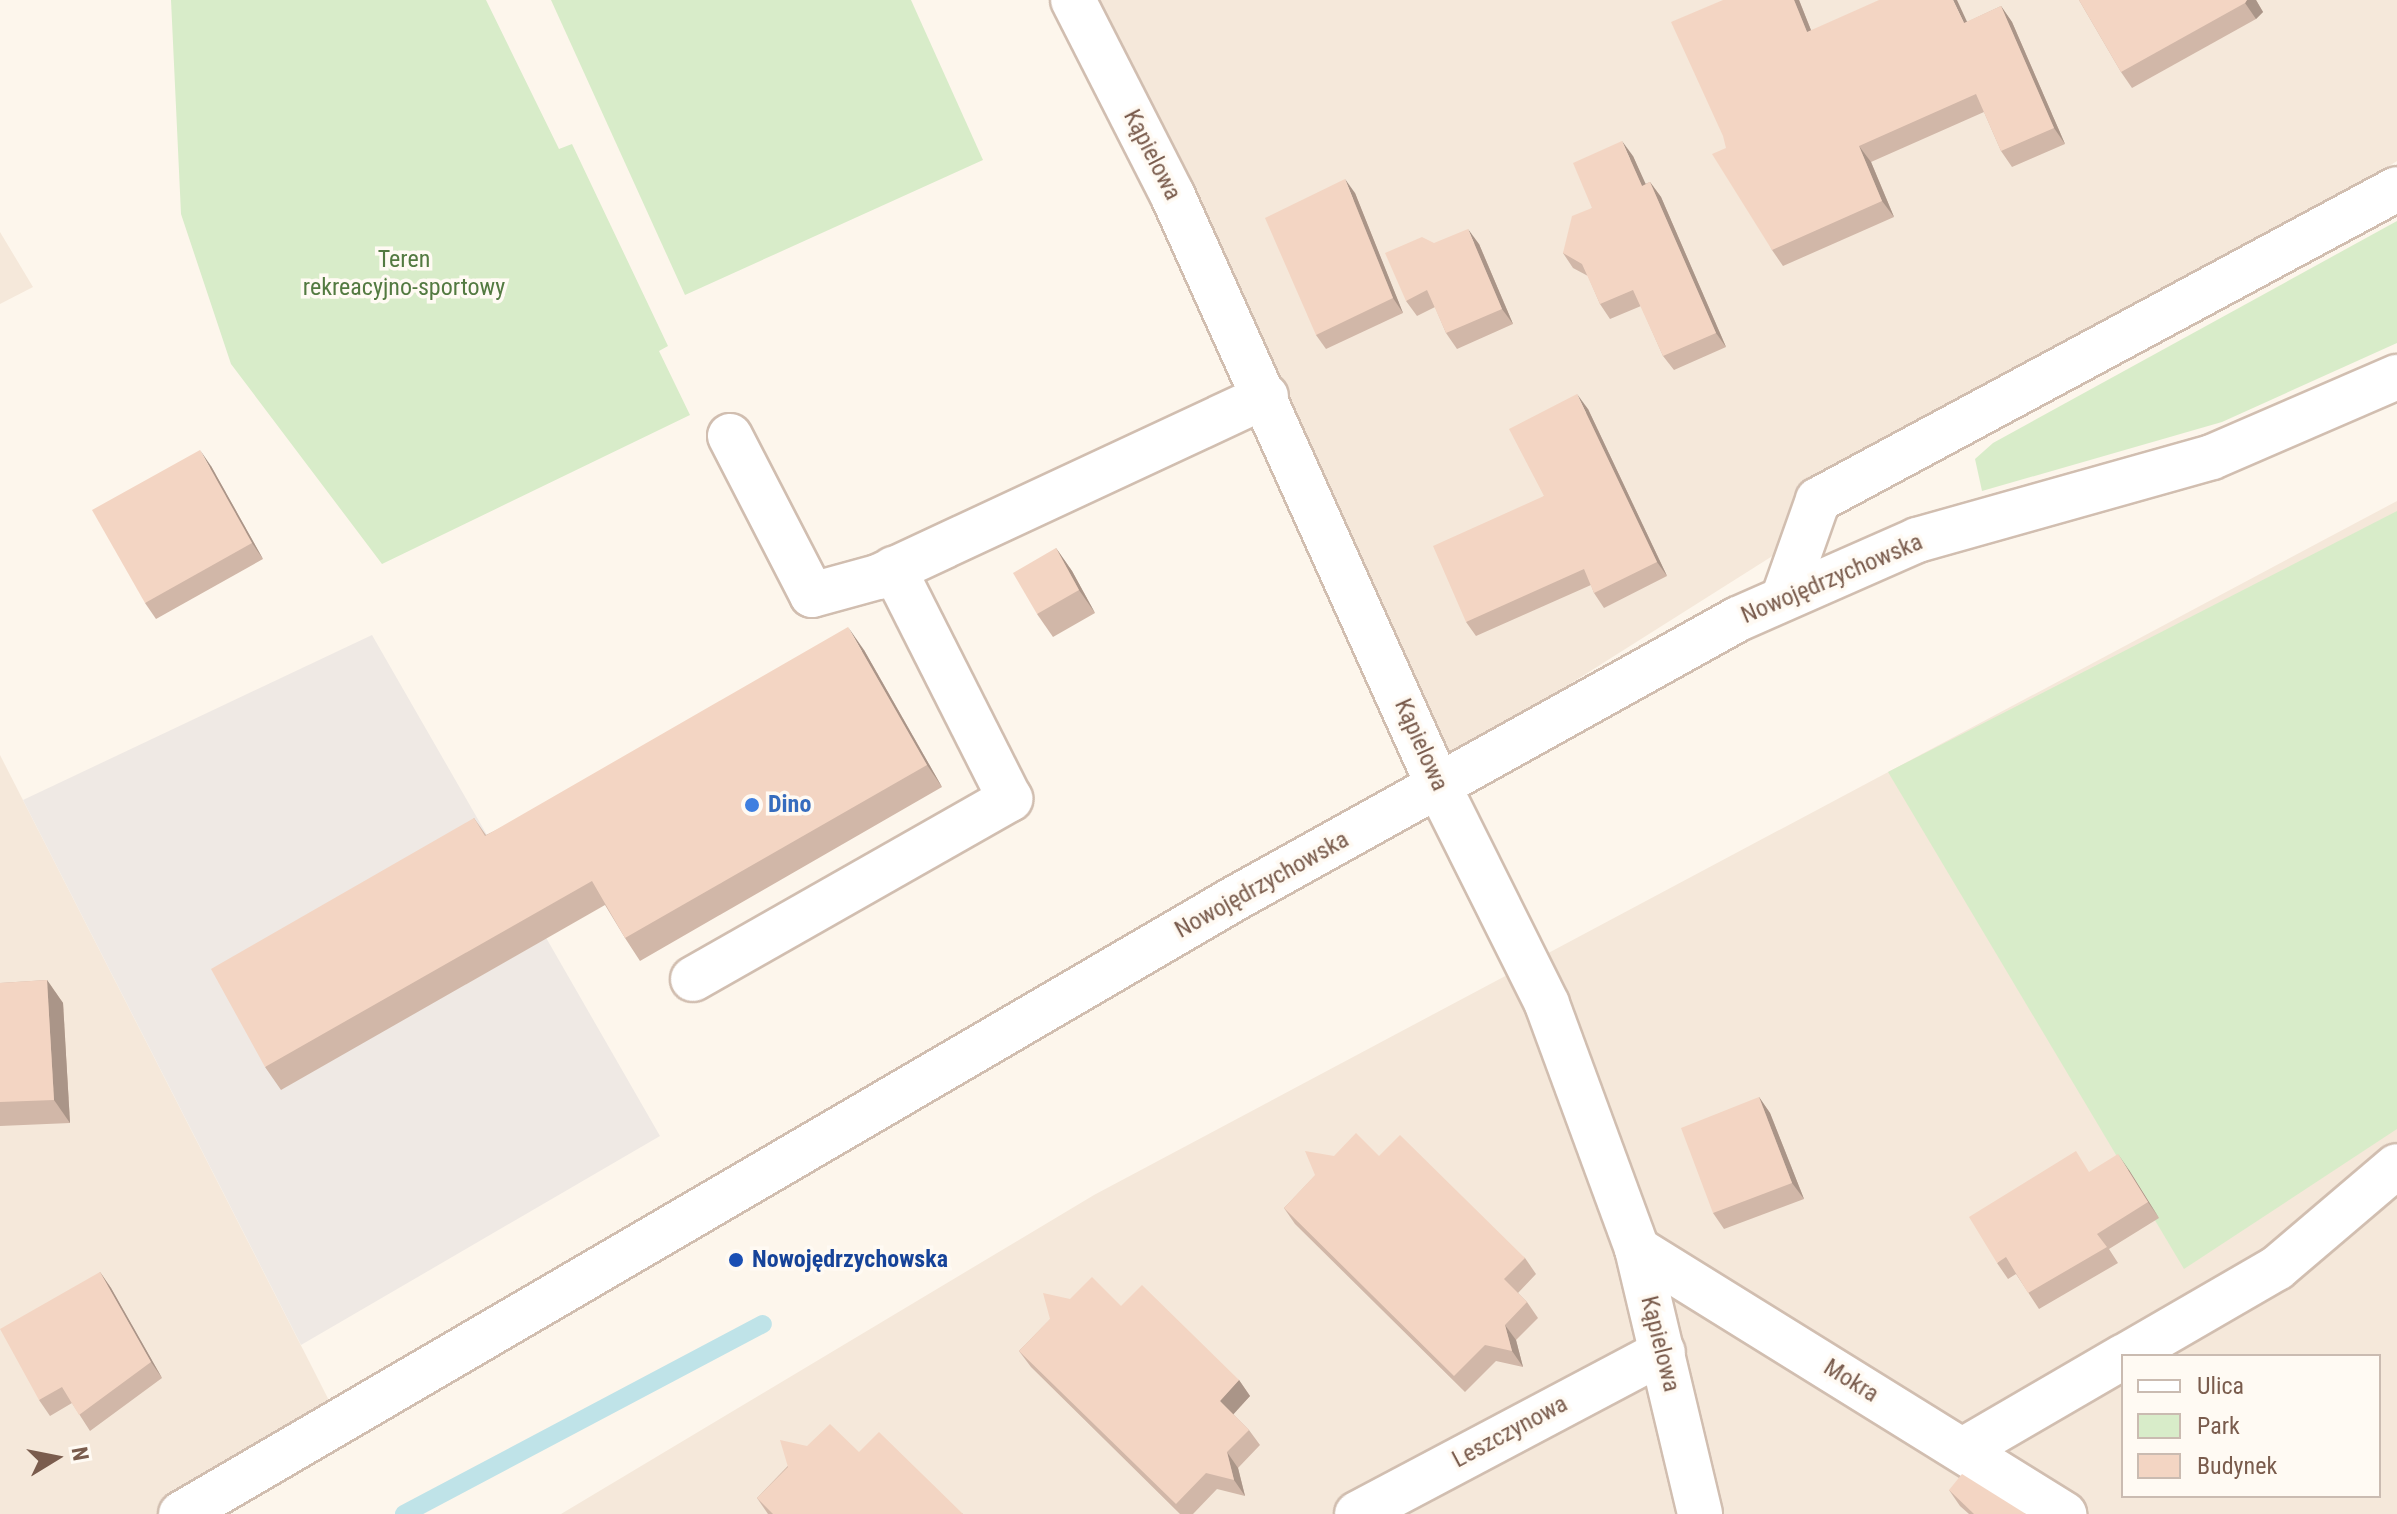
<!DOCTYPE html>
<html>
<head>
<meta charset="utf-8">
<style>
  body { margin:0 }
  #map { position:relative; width:2397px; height:1514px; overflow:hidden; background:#fdf6ec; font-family:"Roboto Condensed",sans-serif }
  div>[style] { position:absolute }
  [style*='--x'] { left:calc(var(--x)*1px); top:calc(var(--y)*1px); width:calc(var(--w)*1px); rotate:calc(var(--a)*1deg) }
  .residential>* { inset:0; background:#f5e8da }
  .industrial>* { inset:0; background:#efe9e4 }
  .green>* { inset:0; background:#d8ecc9 }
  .stream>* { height:18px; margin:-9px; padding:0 9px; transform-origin:9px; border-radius:9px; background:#bfe3e8 }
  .roads { filter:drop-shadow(2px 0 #d1beb0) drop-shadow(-2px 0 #d1beb0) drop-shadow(0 2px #d1beb0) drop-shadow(0 -2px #d1beb0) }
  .street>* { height:44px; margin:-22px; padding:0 22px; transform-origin:22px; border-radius:22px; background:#fff }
  .secondary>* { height:44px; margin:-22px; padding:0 22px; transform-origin:22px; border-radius:22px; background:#fff }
  .wall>* { inset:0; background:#d1b7a8 }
  .shaded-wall>* { inset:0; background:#aa9588 }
  .building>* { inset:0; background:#f3d5c3 }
  .dots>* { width:22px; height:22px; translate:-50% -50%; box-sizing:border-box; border:4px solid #fffaf3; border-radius:50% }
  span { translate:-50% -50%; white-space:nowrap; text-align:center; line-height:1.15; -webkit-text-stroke:7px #fffaf3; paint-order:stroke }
  .street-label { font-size:24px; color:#7a5c4d }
  .park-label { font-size:24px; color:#537a41 }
  .shop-label { font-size:24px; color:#366cbe; font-weight:700 }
  .left { translate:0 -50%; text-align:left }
  .transit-label { font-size:24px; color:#164399; font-weight:700 }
  .legend { position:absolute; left:2121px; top:1354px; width:260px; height:144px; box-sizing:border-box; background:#fffaf3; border:2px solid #cabbb1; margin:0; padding:10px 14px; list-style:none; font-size:24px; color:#7a5c4d }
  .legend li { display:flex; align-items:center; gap:16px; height:40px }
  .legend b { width:40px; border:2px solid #cabbb1 }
  .north { position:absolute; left:16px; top:1418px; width:80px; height:80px; -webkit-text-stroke:6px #fffaf3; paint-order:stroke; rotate:80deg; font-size:22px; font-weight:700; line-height:32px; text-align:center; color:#7a5c4d }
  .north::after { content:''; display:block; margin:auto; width:28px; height:36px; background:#7a5c4d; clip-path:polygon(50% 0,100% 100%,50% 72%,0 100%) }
</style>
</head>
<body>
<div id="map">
  <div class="residential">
    <i style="clip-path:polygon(1067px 0,2397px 0,2397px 161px,1434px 770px)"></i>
    <i style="clip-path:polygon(0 232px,33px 287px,0 304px)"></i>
    <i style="clip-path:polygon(evenodd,2397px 501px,2397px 1514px,561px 1514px,1094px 1195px,2397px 501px,2123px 1356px,2379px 1356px,2379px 1496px,2123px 1496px,2123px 1356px)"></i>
    <i style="clip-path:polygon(0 755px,340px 1422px,182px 1514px,0 1514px)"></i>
  </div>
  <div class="industrial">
    <i style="clip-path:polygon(372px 635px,660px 1136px,301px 1345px,23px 800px)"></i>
  </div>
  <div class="green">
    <i style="clip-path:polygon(171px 0,486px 0,559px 149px,572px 144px,668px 346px,659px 351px,690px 415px,382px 564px,231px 364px,181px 214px)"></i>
    <i style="clip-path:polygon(551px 0,911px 0,983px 160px,685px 295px)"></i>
    <i style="clip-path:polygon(2397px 221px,2397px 343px,2222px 422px,1982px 491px,1975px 459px,1993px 443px)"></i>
    <i style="clip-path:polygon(2397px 511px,2397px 1129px,2184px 1269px,1888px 772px)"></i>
  </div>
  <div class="stream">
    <i style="--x:404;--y:1514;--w:406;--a:-27.9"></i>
  </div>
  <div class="roads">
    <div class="street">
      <i style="--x:1073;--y:0;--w:218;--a:63"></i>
      <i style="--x:1172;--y:194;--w:650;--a:65.76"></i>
      <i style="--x:1439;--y:787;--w:242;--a:63.5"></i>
      <i style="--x:1547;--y:1004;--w:261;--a:69.8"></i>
      <i style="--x:1637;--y:1249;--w:272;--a:76.6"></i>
      <i style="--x:730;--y:436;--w:179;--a:62.7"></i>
      <i style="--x:812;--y:595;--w:68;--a:-15.3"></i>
      <i style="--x:878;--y:577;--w:428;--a:-25"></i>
      <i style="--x:1784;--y:596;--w:102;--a:-70.5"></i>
      <i style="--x:1818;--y:500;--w:657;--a:-28.24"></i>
      <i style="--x:693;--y:979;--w:365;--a:-29.6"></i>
      <i style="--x:1010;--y:799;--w:258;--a:-116.8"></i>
      <i style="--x:1637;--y:1249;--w:503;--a:31.82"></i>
      <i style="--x:2125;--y:1356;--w:176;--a:-30.1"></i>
      <i style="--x:2277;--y:1268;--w:157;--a:-40.4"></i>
      <i style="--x:1963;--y:1450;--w:185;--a:-30.2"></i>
      <i style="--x:1357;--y:1514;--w:346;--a:-27.9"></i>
    </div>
    <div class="secondary">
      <i style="--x:181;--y:1514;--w:1217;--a:-30.29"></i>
      <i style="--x:1232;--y:900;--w:579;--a:-29.04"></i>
      <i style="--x:1738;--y:619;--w:196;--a:-23.8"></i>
      <i style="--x:1917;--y:540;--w:306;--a:-15.7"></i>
      <i style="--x:2212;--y:457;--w:202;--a:-23.4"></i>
    </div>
  </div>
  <div class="wall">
    <i style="clip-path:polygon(1723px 0,1799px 0,1811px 30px,1967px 22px,2001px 6px,2012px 22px,2065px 144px,2012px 167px,2001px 151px,1984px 112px,1871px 162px,1894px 217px,1783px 266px,1772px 250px,1726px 148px)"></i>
    <i style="clip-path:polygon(2079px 0,2256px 0,2263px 12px,2256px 19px,2132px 88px,2121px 72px)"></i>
    <i style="clip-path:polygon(1633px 156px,1645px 184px,1650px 182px,1661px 197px,1726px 347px,1674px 370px,1663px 356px,1641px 306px,1610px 319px,1600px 304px,1588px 276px,1573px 268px,1563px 253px,1592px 208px)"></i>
    <i style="clip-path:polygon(1355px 193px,1403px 313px,1326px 349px,1316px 335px)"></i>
    <i style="clip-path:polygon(1434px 243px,1479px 244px,1513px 324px,1457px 349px,1446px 333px,1435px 307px,1417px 316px,1406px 301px)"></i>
    <i style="clip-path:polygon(1588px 409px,1667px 576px,1604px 608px,1594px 593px,1591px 585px,1476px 636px,1466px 622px,1544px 496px)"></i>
    <i style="clip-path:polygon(211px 466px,263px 559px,156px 619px,145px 603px)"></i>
    <i style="clip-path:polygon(1056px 548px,1072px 571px,1095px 613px,1053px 637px,1037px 614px)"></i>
    <i style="clip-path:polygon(864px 650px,942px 787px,640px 961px,625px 938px,605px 905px,281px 1090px,265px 1067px,474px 818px,486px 835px)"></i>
    <i style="clip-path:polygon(47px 980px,63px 1003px,70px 1123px,0 1126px,0 983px)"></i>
    <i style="clip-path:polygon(1759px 1097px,1770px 1113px,1804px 1199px,1724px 1229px,1713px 1213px)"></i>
    <i style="clip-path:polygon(1334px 1156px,1379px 1156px,1525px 1258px,1536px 1274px,1518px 1293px,1527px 1302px,1538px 1318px,1516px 1340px,1523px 1367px,1496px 1361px,1465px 1392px,1295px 1224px,1284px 1208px)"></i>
    <i style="clip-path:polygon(2129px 1170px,2159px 1218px,2109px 1249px,2118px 1263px,2039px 1309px,2016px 1274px,2008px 1279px,1997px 1263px,2090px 1172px)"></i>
    <i style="clip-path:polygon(100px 1272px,111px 1288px,162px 1378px,90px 1431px,72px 1403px,50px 1416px,39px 1400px)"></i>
    <i style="clip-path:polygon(1070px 1299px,1239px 1380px,1250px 1396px,1233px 1414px,1249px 1430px,1260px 1445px,1238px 1468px,1245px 1496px,1217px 1489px,1193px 1514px,1180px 1514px,1031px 1367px,1019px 1351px)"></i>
    <i style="clip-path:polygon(807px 1446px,859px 1452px,963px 1514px,768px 1514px,757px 1498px)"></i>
    <i style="clip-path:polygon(1949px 1490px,2026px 1514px,1969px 1514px,1960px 1506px)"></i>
  </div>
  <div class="shaded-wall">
    <i style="clip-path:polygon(1794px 0,1799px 0,1818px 48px,1807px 32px)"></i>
    <i style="clip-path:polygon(1953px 0,1957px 0,1975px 39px,1964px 23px)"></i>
    <i style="clip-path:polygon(2247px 0,2256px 0,2263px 12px,2256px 19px,2245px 3px)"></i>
    <i style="clip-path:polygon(2001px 6px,2012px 22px,2065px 144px,2054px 128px)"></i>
    <i style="clip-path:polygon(1622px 141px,1633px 156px,1653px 200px,1642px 186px)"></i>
    <i style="clip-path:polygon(1859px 146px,1871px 162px,1894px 217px,1882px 201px)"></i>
    <i style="clip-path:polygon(1345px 179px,1355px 193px,1403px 313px,1393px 298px)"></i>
    <i style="clip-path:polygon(1650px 182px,1661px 197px,1726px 347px,1716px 333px)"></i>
    <i style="clip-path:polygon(1468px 229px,1479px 244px,1513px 324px,1502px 309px)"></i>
    <i style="clip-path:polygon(1577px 394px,1588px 409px,1667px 576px,1657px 562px)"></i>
    <i style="clip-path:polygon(200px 450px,211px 466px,263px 559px,252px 543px)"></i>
    <i style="clip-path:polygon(1056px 548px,1072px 571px,1095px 613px,1079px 590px)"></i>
    <i style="clip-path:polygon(848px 627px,864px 650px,942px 787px,927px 765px)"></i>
    <i style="clip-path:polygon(47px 980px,63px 1003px,70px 1123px,54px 1100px)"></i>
    <i style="clip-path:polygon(1759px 1097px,1770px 1113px,1804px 1199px,1792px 1183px)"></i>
    <i style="clip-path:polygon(2118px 1154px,2129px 1170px,2159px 1218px,2148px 1202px)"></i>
    <i style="clip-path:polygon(100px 1272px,111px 1288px,162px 1378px,151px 1362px)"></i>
    <i style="clip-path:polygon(1505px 1325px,1516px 1340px,1523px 1367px,1512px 1351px)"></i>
    <i style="clip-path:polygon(1239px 1380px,1250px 1396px,1231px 1417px,1220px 1401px)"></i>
    <i style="clip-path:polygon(1227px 1452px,1238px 1468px,1245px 1496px,1234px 1480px)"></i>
  </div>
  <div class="building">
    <i style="clip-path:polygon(1723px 0,1794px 0,1807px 32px,1879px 0,1953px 0,1964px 23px,2001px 6px,2054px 128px,2001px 151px,1976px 94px,1859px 146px,1882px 201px,1772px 250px,1712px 154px,1726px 148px,1723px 136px,1671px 22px)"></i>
    <i style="clip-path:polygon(2079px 0,2247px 0,2245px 3px,2121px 72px)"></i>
    <i style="clip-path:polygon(1622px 141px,1642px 186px,1650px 182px,1716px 333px,1663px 356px,1633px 290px,1600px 304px,1582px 264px,1563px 253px,1572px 216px,1592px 208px,1573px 163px)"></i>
    <i style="clip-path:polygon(1345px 179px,1393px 298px,1316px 335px,1265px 218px)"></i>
    <i style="clip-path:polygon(1468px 229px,1502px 309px,1446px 333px,1427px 290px,1406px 301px,1385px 253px,1422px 237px,1434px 243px)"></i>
    <i style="clip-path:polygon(1577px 394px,1657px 562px,1594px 593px,1584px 569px,1466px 622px,1433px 546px,1544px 496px,1509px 429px)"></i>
    <i style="clip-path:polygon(200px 450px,252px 543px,145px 603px,92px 510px)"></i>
    <i style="clip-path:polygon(1056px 548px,1079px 590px,1037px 614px,1013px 573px)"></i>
    <i style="clip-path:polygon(848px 627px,927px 765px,625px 938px,592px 881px,265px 1067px,211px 969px,474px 818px,485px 836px)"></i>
    <i style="clip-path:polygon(47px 980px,54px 1100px,0 1102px,0 983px)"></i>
    <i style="clip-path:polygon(1759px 1097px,1792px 1183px,1713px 1213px,1681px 1128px)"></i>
    <i style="clip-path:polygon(1356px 1133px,1379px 1156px,1400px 1135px,1525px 1258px,1504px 1279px,1527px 1302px,1505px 1325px,1512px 1351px,1485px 1345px,1454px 1376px,1284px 1208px,1315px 1175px,1305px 1151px,1334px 1156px)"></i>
    <i style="clip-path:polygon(2076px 1151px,2089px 1172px,2118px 1154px,2148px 1202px,2097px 1234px,2107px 1247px,2028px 1293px,2006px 1257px,1997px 1263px,1969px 1217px)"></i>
    <i style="clip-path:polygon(100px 1272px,151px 1362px,79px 1415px,62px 1387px,39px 1400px,0 1329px)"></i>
    <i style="clip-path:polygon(1092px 1277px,1121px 1306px,1142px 1285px,1239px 1380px,1220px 1401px,1249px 1430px,1227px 1452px,1234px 1480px,1206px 1473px,1176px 1504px,1019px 1351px,1050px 1319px,1043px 1293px,1070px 1299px)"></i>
    <i style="clip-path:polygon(830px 1424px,859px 1452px,879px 1432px,963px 1514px,773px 1514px,757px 1498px,788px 1467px,780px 1440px,807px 1446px)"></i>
    <i style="clip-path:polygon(1962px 1474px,2026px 1514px,1974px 1514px,1949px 1490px)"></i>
  </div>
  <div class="dots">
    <i style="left:752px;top:805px;background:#3f7fe0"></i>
    <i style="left:736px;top:1260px;background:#1a4fb4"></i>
  </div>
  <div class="street-label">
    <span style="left:1152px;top:155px;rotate:63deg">Kąpielowa</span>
    <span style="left:1832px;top:579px;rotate:-23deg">Nowojędrzychowska</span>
    <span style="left:1421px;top:745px;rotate:66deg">Kąpielowa</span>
    <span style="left:1262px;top:885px;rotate:-29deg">Nowojędrzychowska</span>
    <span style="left:1660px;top:1344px;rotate:76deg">Kąpielowa</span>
    <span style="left:1851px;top:1381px;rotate:32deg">Mokra</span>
    <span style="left:1510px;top:1432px;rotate:-28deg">Leszczynowa</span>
  </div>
  <div class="park-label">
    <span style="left:404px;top:274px">Teren<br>rekreacyjno-sportowy</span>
  </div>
  <div class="shop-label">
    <span class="left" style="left:768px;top:805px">Dino</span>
  </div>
  <div class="transit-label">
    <span class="left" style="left:752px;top:1260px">Nowojędrzychowska</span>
  </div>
  <ul class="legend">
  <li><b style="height:10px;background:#fff"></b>Ulica</li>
  <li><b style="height:22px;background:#d8ecc9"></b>Park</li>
  <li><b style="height:22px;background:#f3d5c3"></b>Budynek</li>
  </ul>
  <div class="north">N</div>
</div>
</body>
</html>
